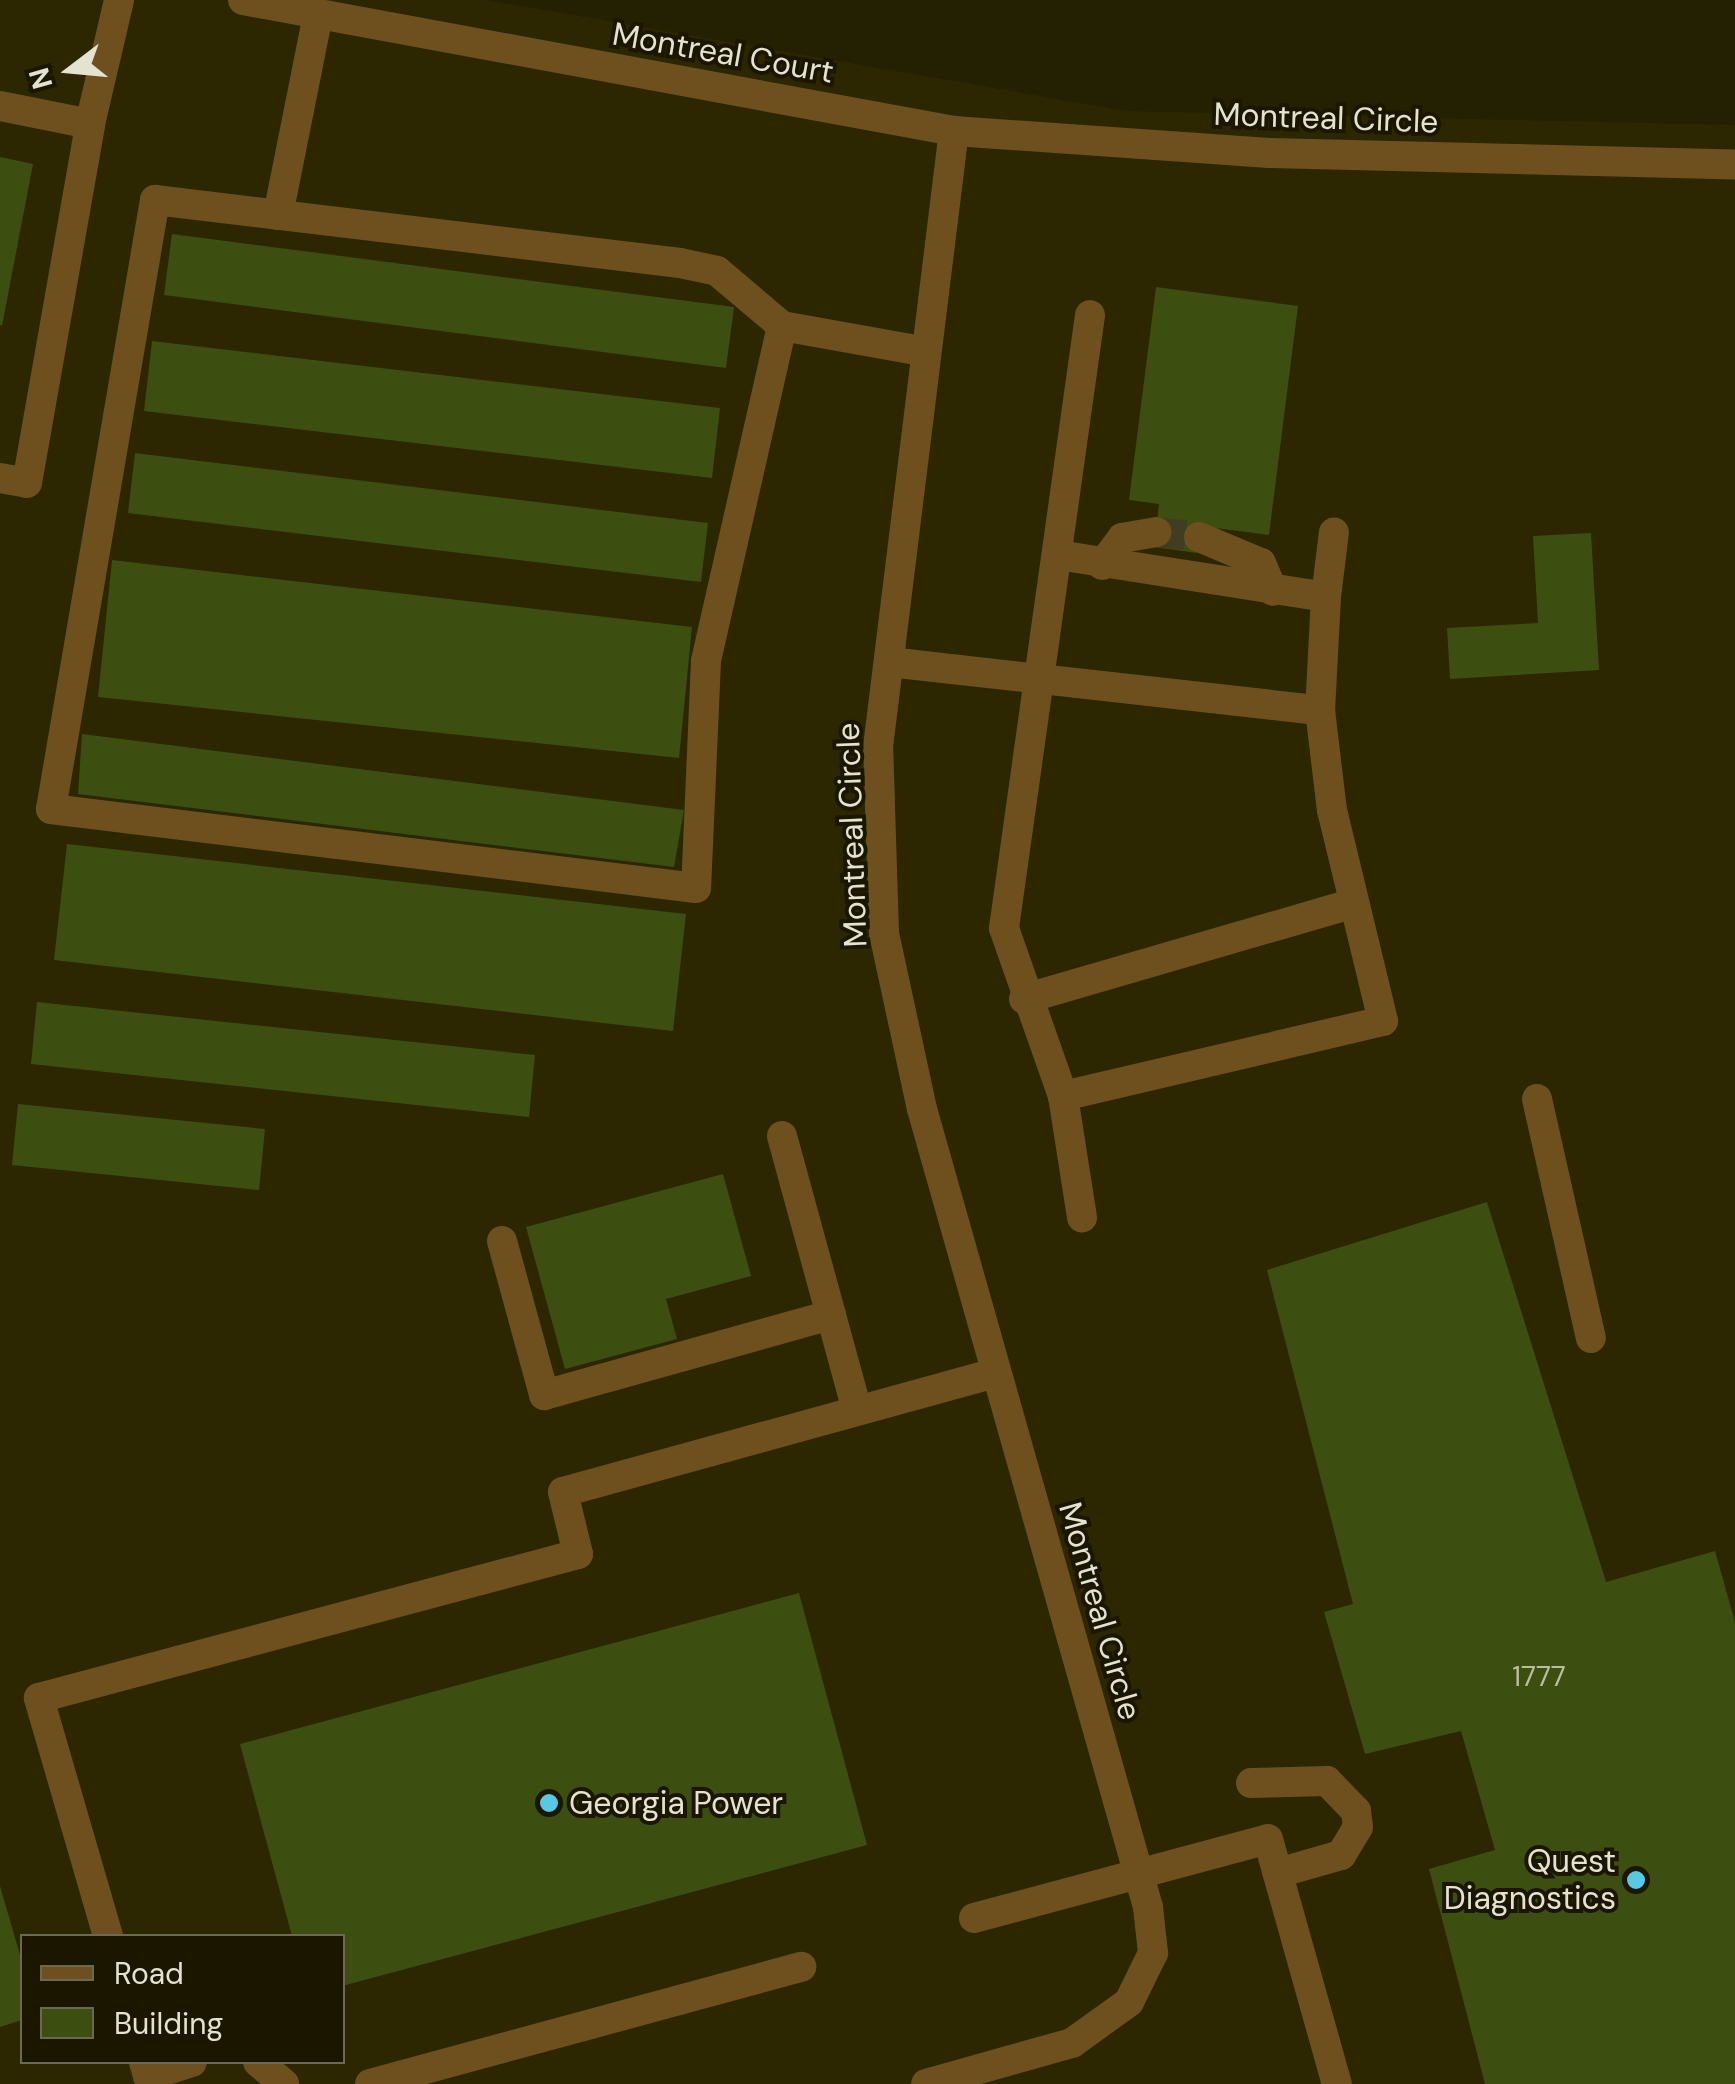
<!DOCTYPE html>
<html>
<head>
<meta charset="utf-8">
<style>
  body { margin:0 }
  #map { position:relative; width:1735px; height:2084px; overflow:hidden; background:#242002; font-family:"DM Sans",sans-serif }
  div>[style] { position:absolute }
  [style*='--x'] { left:calc(var(--x)*1px); top:calc(var(--y)*1px); width:calc(var(--w)*1px); rotate:calc(var(--a)*1deg) }
  .built>* { inset:0; background:#2d2700 }
  .building>* { inset:0; background:#3d4e11 }
  .minor-tunnel>* { height:30px; margin-top:-15px; transform-origin:0; background:repeating-linear-gradient(90deg,#413d21 0 30px,transparent 0 45px) }
  .minor>* { height:30px; margin:-15px; padding:0 15px; transform-origin:15px; border-radius:15px; background:#6d501e }
  .dots>* { width:28px; height:28px; translate:-50% -50%; box-sizing:border-box; border:5px solid #1b1600; border-radius:50% }
  span { translate:-50% -50%; white-space:nowrap; text-align:center; line-height:1.15; -webkit-text-stroke:8px #1b1600; paint-order:stroke }
  .number-label { font-size:28px; color:#babda1 }
  .number-label span { -webkit-text-stroke-width:0 }
  .street-label { font-size:32px; color:#e4e2d1 }
  .poi-label { font-size:32px; color:#e4e2d1 }
  .left { translate:0 -50%; text-align:left }
  .right { translate:-100% -50%; text-align:right }
  .legend { position:absolute; left:20px; top:1934px; width:325px; height:130px; box-sizing:border-box; background:#1b1600; border:2px solid #6b6854; margin:0; padding:12px 18px; list-style:none; font-size:30px; color:#e4e2d1 }
  .legend li { display:flex; align-items:center; gap:20px; height:50px }
  .legend b { width:50px; border:2px solid #6b6854 }
  .north { position:absolute; left:20px; top:20px; width:100px; height:100px; -webkit-text-stroke:8px #1b1600; paint-order:stroke; rotate:254deg; font-size:28px; font-weight:700; line-height:40px; text-align:center; color:#e4e2d1 }
  .north::after { content:''; display:block; margin:auto; width:35px; height:45px; background:#e4e2d1; clip-path:polygon(50% 0,100% 100%,50% 72%,0 100%) }
</style>
</head>
<body>
<div id="map">
  <div class="built">
    <i style="clip-path:polygon(evenodd,0 0,486px 0,1126px 111px,1735px 125px,1735px 2084px,0 2084px,0 0,22px 1936px,342px 1936px,342px 2062px,22px 2062px,22px 1936px)"></i>
  </div>
  <div class="building">
    <i style="clip-path:polygon(0 157px,33px 164px,2px 326px,0 325px)"></i>
    <i style="clip-path:polygon(172px 234px,734px 307px,726px 368px,164px 295px)"></i>
    <i style="clip-path:polygon(1156px 287px,1298px 306px,1269px 535px,1200px 526px,1197px 553px,1154px 547px,1159px 504px,1129px 500px)"></i>
    <i style="clip-path:polygon(152px 341px,720px 408px,712px 478px,144px 411px)"></i>
    <i style="clip-path:polygon(135px 453px,708px 523px,701px 582px,128px 513px)"></i>
    <i style="clip-path:polygon(1591px 533px,1599px 670px,1450px 679px,1447px 628px,1538px 623px,1533px 536px)"></i>
    <i style="clip-path:polygon(112px 560px,692px 627px,679px 758px,98px 697px)"></i>
    <i style="clip-path:polygon(82px 734px,684px 810px,674px 867px,78px 794px)"></i>
    <i style="clip-path:polygon(67px 844px,686px 914px,673px 1031px,54px 960px)"></i>
    <i style="clip-path:polygon(37px 1002px,535px 1055px,529px 1117px,31px 1064px)"></i>
    <i style="clip-path:polygon(18px 1104px,265px 1129px,259px 1190px,12px 1165px)"></i>
    <i style="clip-path:polygon(723px 1174px,751px 1276px,666px 1299px,677px 1339px,565px 1369px,526px 1227px)"></i>
    <i style="clip-path:polygon(1487px 1202px,1606px 1582px,1715px 1551px,1735px 1622px,1735px 2084px,1485px 2084px,1429px 1869px,1495px 1850px,1461px 1731px,1365px 1754px,1324px 1612px,1353px 1604px,1267px 1270px)"></i>
    <i style="clip-path:polygon(799px 1593px,867px 1845px,342px 1986px,342px 1936px,292px 1936px,240px 1744px)"></i>
    <i style="clip-path:polygon(0 1886px,22px 1962px,22px 2020px,0 2027px)"></i>
  </div>
  <div class="minor-tunnel">
    <i style="--x:1156;--y:532;--w:43;--a:6.6"></i>
  </div>
  <div class="minor">
    <i style="--x:243;--y:0;--w:723;--a:10.44"></i>
    <i style="--x:954;--y:131;--w:316;--a:4"></i>
    <i style="--x:1269;--y:153;--w:466;--a:1.4"></i>
    <i style="--x:0;--y:106;--w:92;--a:11.3"></i>
    <i style="--x:90;--y:124;--w:127;--a:-76.8"></i>
    <i style="--x:278;--y:215;--w:205;--a:-78.7"></i>
    <i style="--x:782;--y:326;--w:344;--a:102.8"></i>
    <i style="--x:706;--y:661;--w:227;--a:92.5"></i>
    <i style="--x:696;--y:888;--w:650;--a:-173.02"></i>
    <i style="--x:51;--y:809;--w:618;--a:-80.31"></i>
    <i style="--x:155;--y:200;--w:529;--a:6.84"></i>
    <i style="--x:680;--y:263;--w:38;--a:12"></i>
    <i style="--x:717;--y:271;--w:85;--a:40.2"></i>
    <i style="--x:782;--y:326;--w:146;--a:10.2"></i>
    <i style="--x:0;--y:478;--w:27;--a:10"></i>
    <i style="--x:27;--y:483;--w:364;--a:-80"></i>
    <i style="--x:1199;--y:537;--w:67;--a:22.8"></i>
    <i style="--x:1261;--y:563;--w:30;--a:67"></i>
    <i style="--x:1058;--y:555;--w:271;--a:8.9"></i>
    <i style="--x:1326;--y:597;--w:113;--a:93"></i>
    <i style="--x:1102;--y:565;--w:34;--a:-53"></i>
    <i style="--x:1122;--y:538;--w:35;--a:-10"></i>
    <i style="--x:1326;--y:597;--w:65;--a:-83"></i>
    <i style="--x:889;--y:662;--w:434;--a:6.4"></i>
    <i style="--x:1320;--y:710;--w:101;--a:83.2"></i>
    <i style="--x:1332;--y:810;--w:217;--a:76.4"></i>
    <i style="--x:1383;--y:1021;--w:329;--a:166.8"></i>
    <i style="--x:1063;--y:1096;--w:123;--a:81.1"></i>
    <i style="--x:1024;--y:999;--w:344;--a:-16.2"></i>
    <i style="--x:1063;--y:1096;--w:178;--a:-109.4"></i>
    <i style="--x:1004;--y:928;--w:619;--a:-82.01"></i>
    <i style="--x:1537;--y:1099;--w:245;--a:77.3"></i>
    <i style="--x:782;--y:1136;--w:284;--a:74.7"></i>
    <i style="--x:502;--y:1241;--w:160;--a:74.7"></i>
    <i style="--x:544;--y:1395;--w:298;--a:-15.6"></i>
    <i style="--x:1251;--y:1783;--w:76;--a:-1.5"></i>
    <i style="--x:1327;--y:1781;--w:42;--a:46"></i>
    <i style="--x:1356;--y:1811;--w:16;--a:83"></i>
    <i style="--x:1358;--y:1827;--w:33;--a:121"></i>
    <i style="--x:1341;--y:1855;--w:66;--a:164.1"></i>
    <i style="--x:974;--y:1918;--w:304;--a:-15"></i>
    <i style="--x:1268;--y:1839;--w:255;--a:74.3"></i>
    <i style="--x:108;--y:1936;--w:248;--a:-106.2"></i>
    <i style="--x:39;--y:1698;--w:558;--a:-14.96"></i>
    <i style="--x:578;--y:1554;--w:64;--a:-103.6"></i>
    <i style="--x:563;--y:1492;--w:449;--a:-15.4"></i>
    <i style="--x:144;--y:2062;--w:15;--a:74"></i>
    <i style="--x:148;--y:2076;--w:46;--a:-17.7"></i>
    <i style="--x:258;--y:2062;--w:34;--a:40"></i>
    <i style="--x:370;--y:2084;--w:447;--a:-15.2"></i>
    <i style="--x:926;--y:2084;--w:152;--a:-15.7"></i>
    <i style="--x:1072;--y:2043;--w:70;--a:-35.7"></i>
    <i style="--x:1129;--y:2002;--w:55;--a:-63.9"></i>
    <i style="--x:1153;--y:1953;--w:46;--a:-96.2"></i>
    <i style="--x:1148;--y:1907;--w:829;--a:-105.81"></i>
    <i style="--x:922;--y:1109;--w:180;--a:-102.2"></i>
    <i style="--x:884;--y:933;--w:186;--a:-91.8"></i>
    <i style="--x:878;--y:747;--w:621;--a:-82.97"></i>
  </div>
  <div class="dots">
    <i style="left:549px;top:1803px;background:#59c8e5"></i>
    <i style="left:1636px;top:1880px;background:#59c8e5"></i>
  </div>
  <div class="number-label">
    <span style="left:1539px;top:1677px">1777</span>
  </div>
  <div class="street-label">
    <span style="left:723px;top:53px;rotate:10deg">Montreal Court</span>
    <span style="left:1326px;top:118px;rotate:2deg">Montreal Circle</span>
    <span style="left:852px;top:835px;rotate:-92deg">Montreal Circle</span>
    <span style="left:1100px;top:1611px;rotate:74deg">Montreal Circle</span>
  </div>
  <div class="poi-label">
    <span class="left" style="left:569px;top:1803px">Georgia Power</span>
    <span class="right" style="left:1616px;top:1880px">Quest<br>Diagnostics</span>
  </div>
  <ul class="legend">
  <li><b style="height:12px;background:#6d501e"></b>Road</li>
  <li><b style="height:28px;background:#3d4e11"></b>Building</li>
  </ul>
  <div class="north">N</div>
</div>
</body>
</html>
